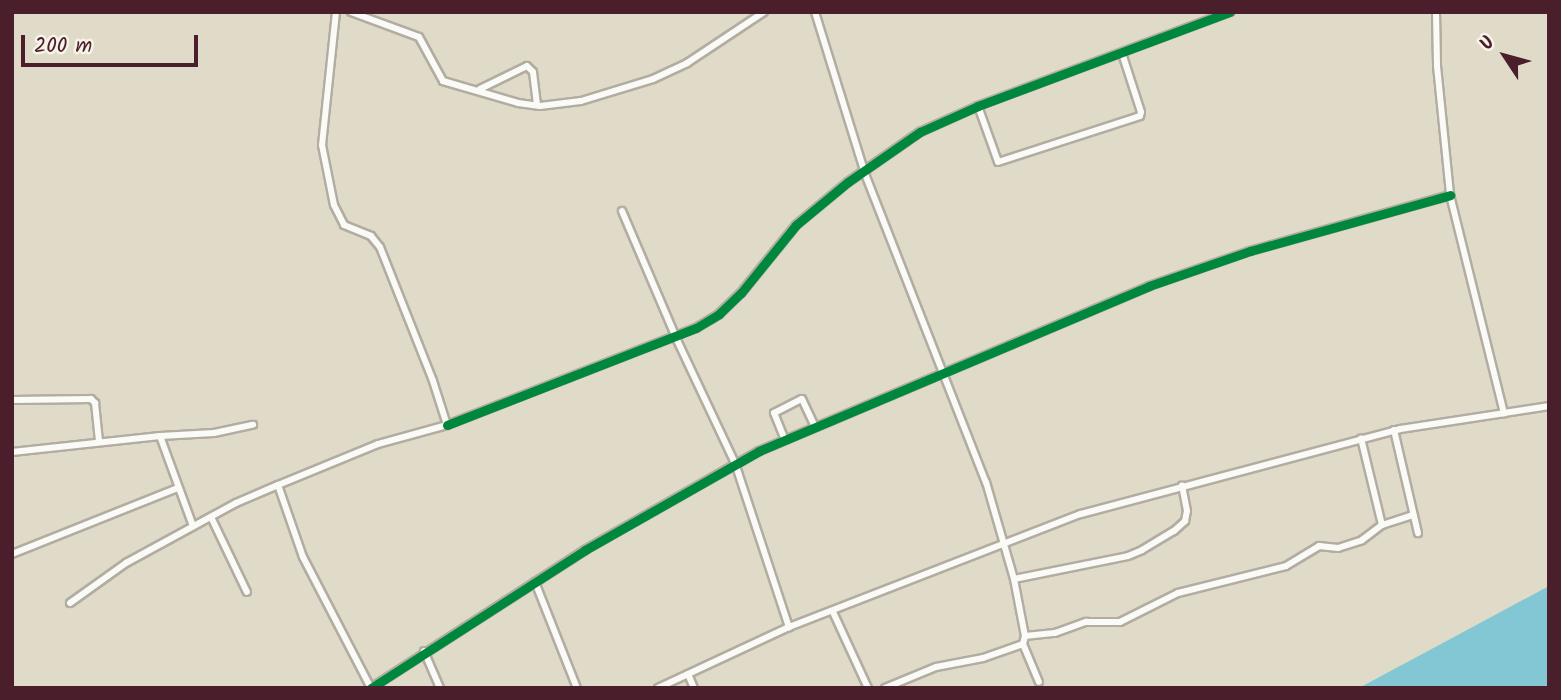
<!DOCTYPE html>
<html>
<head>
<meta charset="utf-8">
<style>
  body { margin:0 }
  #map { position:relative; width:1561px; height:700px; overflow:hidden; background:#dfdbc8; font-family:Kalam,sans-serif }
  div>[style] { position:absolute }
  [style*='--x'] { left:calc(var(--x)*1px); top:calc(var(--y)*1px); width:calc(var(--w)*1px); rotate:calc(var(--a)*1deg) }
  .water>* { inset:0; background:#82c7d3 }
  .roads { filter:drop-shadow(2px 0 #b2aca1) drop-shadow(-2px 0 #b2aca1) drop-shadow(0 2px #b2aca1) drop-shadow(0 -2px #b2aca1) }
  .minor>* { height:6px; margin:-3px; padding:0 3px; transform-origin:3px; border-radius:3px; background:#fafaf7 }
  .cycleway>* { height:9px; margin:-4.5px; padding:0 4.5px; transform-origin:4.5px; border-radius:4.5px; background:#00873e }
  span { translate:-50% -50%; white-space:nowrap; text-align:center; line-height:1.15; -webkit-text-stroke:7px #f7f3e8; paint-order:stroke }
  .frame { position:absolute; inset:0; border:14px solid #4a1f2b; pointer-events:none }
  .north { position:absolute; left:1470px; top:21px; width:70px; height:70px; -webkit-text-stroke:5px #f7f3e8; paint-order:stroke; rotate:306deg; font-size:19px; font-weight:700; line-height:28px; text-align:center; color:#4a1f2b }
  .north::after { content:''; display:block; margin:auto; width:24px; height:32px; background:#4a1f2b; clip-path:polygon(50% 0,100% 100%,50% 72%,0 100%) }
  .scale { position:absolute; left:21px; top:35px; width:177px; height:32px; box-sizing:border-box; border:4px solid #4a1f2b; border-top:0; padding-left:9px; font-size:21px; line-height:24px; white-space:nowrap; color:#4a1f2b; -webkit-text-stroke:5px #f7f3e8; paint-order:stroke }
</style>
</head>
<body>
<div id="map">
  <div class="water">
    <i style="clip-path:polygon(1549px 586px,1549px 688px,1359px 688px)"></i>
  </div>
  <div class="roads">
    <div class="minor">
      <i style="--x:336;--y:12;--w:134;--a:96"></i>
      <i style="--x:322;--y:145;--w:61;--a:78.7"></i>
      <i style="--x:334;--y:205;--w:22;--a:63"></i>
      <i style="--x:344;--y:225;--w:29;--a:22"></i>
      <i style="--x:371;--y:236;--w:14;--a:51"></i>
      <i style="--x:380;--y:247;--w:144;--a:68.4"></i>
      <i style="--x:433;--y:381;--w:46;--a:72.3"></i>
      <i style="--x:447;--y:425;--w:72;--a:164.6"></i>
      <i style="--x:378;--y:444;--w:108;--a:157.7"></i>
      <i style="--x:278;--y:485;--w:76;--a:70.9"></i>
      <i style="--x:303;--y:557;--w:148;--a:62.6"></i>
      <i style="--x:351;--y:12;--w:72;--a:20.2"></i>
      <i style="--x:419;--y:37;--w:50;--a:61.4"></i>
      <i style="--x:443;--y:81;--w:78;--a:16.3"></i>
      <i style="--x:518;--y:103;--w:22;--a:8"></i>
      <i style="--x:540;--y:106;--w:41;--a:-7"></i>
      <i style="--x:581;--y:101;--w:75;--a:-17"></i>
      <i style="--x:653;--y:79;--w:38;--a:-25"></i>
      <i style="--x:687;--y:63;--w:92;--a:-33.5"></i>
      <i style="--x:815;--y:12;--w:170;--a:72.8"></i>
      <i style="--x:865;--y:174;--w:331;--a:68.6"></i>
      <i style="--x:986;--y:482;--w:101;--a:73.9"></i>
      <i style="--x:1014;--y:579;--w:58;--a:79.1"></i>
      <i style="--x:1025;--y:636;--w:8;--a:104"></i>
      <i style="--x:1023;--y:644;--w:41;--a:67.2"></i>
      <i style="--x:1436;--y:12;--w:54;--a:88.9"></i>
      <i style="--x:1437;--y:66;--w:130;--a:84.2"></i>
      <i style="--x:1450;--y:195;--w:225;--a:76.1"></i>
      <i style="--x:1504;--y:413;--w:46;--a:-8.8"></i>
      <i style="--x:480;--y:89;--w:52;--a:-26.1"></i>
      <i style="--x:527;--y:66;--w:8;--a:45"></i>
      <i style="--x:533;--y:72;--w:33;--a:83"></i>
      <i style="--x:978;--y:106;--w:59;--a:70.3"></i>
      <i style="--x:998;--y:162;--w:149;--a:-17.9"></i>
      <i style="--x:1140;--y:116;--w:4;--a:-76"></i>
      <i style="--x:1141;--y:112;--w:62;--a:-107.9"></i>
      <i style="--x:622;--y:211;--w:140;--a:66.9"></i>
      <i style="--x:677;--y:340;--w:136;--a:64.8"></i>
      <i style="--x:735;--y:463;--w:173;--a:71.8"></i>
      <i style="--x:12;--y:400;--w:79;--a:-0.7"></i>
      <i style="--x:91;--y:399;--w:6;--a:45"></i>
      <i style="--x:95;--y:403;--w:39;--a:84"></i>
      <i style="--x:447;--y:425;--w:267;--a:-21.3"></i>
      <i style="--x:696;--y:328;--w:27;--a:-31"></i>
      <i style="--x:719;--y:314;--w:30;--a:-44"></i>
      <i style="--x:741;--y:293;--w:87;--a:-51"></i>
      <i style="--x:796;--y:225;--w:67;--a:-39.6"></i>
      <i style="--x:848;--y:182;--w:88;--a:-34.8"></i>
      <i style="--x:920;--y:132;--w:64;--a:-24.1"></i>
      <i style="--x:978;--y:106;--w:269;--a:-20.5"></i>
      <i style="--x:1394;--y:430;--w:106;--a:76.9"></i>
      <i style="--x:160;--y:436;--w:96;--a:69.9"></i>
      <i style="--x:785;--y:440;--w:29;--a:-112"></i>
      <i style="--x:774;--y:413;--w:31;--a:-27"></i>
      <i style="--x:802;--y:399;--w:31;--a:65"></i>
      <i style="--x:12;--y:452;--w:149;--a:-6.2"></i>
      <i style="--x:160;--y:436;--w:54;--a:-3.2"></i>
      <i style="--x:214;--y:433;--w:40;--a:-12"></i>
      <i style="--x:211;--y:517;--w:83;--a:64.4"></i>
      <i style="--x:1382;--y:525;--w:33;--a:-18"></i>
      <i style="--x:12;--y:554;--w:179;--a:-21.7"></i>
      <i style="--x:1014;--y:579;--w:116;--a:-11.4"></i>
      <i style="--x:1128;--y:556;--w:15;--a:-23"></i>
      <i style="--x:1142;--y:550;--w:37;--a:-31"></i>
      <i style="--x:1174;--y:531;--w:15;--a:-42"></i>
      <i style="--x:1185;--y:521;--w:10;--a:-79"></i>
      <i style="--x:1187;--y:511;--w:26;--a:-101"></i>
      <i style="--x:535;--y:582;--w:114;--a:68.4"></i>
      <i style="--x:70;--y:603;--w:69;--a:-35.5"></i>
      <i style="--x:126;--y:563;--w:125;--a:-28.6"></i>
      <i style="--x:236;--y:503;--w:46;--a:-23.2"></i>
      <i style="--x:833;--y:612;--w:84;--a:65.3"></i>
      <i style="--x:1025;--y:636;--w:30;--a:-6"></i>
      <i style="--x:1055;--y:633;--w:33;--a:-20"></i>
      <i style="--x:1086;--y:622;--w:34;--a:0"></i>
      <i style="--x:1120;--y:622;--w:65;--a:-26.6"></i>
      <i style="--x:1178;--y:593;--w:111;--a:-14"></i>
      <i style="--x:1286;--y:566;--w:39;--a:-31"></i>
      <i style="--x:1319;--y:546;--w:19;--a:6"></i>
      <i style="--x:1338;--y:548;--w:25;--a:-18"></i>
      <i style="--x:1362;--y:540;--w:25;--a:-37"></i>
      <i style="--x:1382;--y:525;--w:89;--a:-103.6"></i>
      <i style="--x:424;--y:651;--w:40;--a:66.6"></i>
      <i style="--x:688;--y:674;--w:15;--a:67"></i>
      <i style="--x:371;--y:688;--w:255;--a:-32.8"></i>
      <i style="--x:585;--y:550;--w:200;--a:-29.6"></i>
      <i style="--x:759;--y:451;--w:423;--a:-22.9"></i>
      <i style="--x:1149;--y:286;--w:107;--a:-19.1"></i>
      <i style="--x:1250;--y:251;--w:208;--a:-15.6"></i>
      <i style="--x:658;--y:688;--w:145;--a:-25"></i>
      <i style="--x:789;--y:627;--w:313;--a:-21.2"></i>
      <i style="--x:1081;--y:514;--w:330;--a:-14.9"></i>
      <i style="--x:1400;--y:429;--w:105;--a:-8.7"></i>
      <i style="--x:885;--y:688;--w:55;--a:-22.4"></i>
      <i style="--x:936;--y:667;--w:48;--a:-10.8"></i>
      <i style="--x:983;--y:658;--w:42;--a:-19.3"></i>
    </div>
  </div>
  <div class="cycleway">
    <i style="--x:447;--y:425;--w:267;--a:-21.3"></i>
    <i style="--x:696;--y:328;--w:27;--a:-31"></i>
    <i style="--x:719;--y:314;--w:30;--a:-44"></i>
    <i style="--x:741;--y:293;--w:87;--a:-51"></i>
    <i style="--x:796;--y:225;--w:67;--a:-39.6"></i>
    <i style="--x:848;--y:182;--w:88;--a:-34.8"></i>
    <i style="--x:920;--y:132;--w:64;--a:-24.1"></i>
    <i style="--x:978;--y:106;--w:269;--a:-20.5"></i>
    <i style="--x:371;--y:688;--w:255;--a:-32.8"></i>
    <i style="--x:585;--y:550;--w:200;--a:-29.6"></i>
    <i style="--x:759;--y:451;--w:423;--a:-22.9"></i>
    <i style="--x:1149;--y:286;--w:107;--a:-19.1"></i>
    <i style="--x:1250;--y:251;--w:208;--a:-15.6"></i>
  </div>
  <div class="frame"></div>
  <div class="north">U</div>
  <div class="scale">200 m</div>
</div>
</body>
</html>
